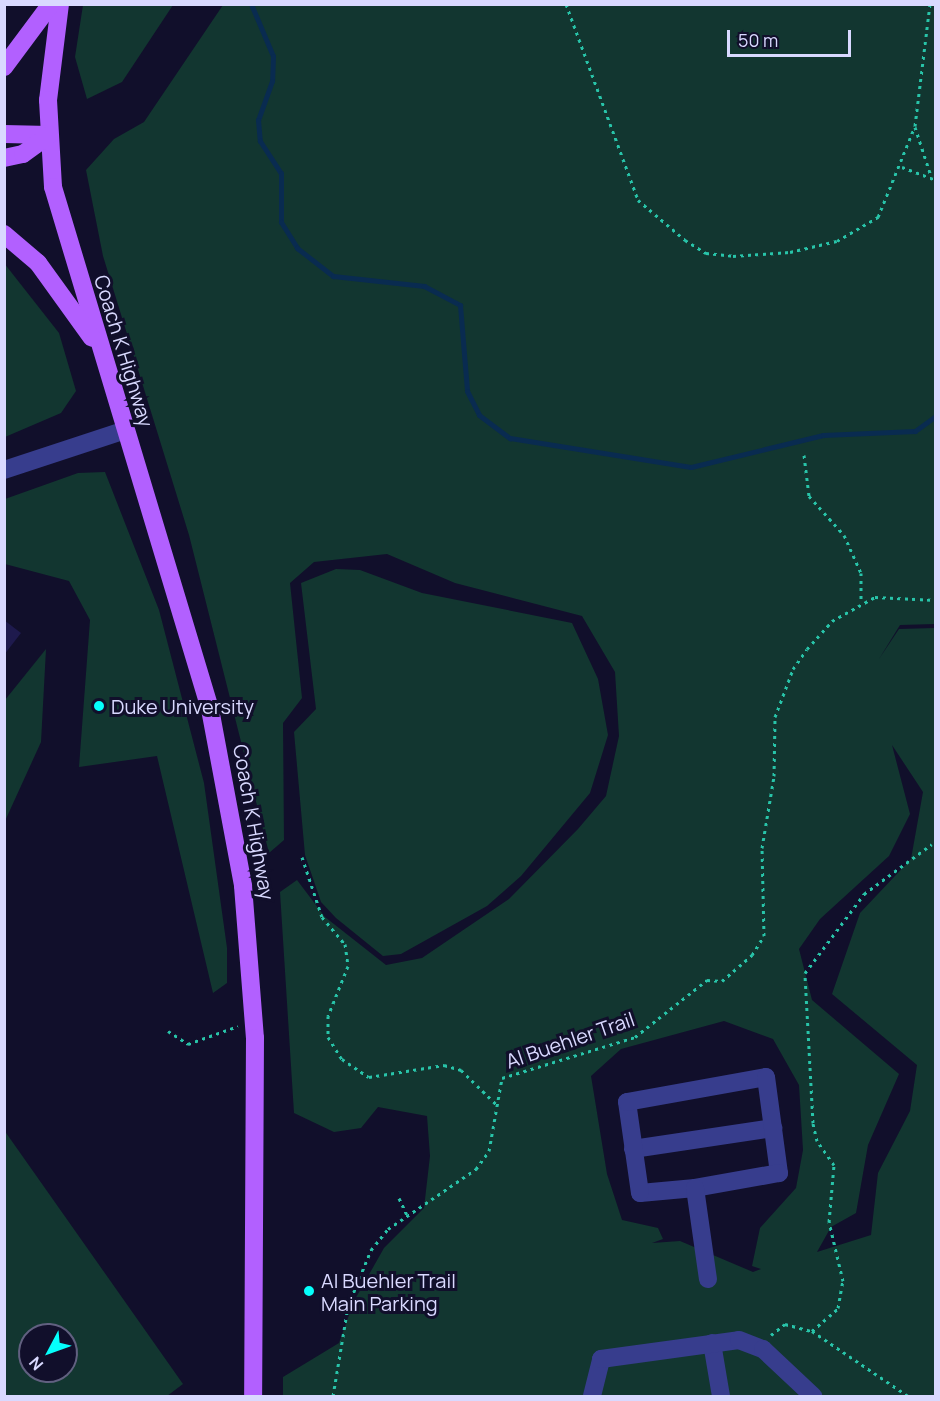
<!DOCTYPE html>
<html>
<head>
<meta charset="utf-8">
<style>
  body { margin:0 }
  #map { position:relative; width:940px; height:1401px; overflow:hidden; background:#110f2b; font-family:Manrope,sans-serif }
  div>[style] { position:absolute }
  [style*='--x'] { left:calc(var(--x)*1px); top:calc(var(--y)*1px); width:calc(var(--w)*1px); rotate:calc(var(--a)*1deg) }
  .green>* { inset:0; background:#123630 }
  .stream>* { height:5px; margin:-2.5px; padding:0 2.5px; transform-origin:2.5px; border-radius:2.5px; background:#092b50 }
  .building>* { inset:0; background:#1e1a4d }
  .path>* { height:3px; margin-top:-1.5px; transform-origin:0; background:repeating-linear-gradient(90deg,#28c4a9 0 3px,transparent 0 7.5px) }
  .minor>* { height:18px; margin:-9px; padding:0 9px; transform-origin:9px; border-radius:9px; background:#373d8d }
  .major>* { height:18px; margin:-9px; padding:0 9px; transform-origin:9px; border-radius:9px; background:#b260ff }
  .dots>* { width:16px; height:16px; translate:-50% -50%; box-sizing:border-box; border:3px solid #110f2b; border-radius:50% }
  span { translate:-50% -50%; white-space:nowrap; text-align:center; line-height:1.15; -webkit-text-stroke:6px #110f2b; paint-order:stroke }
  .street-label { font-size:20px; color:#d9d9ff }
  .poi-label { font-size:20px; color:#d9d9ff }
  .left { translate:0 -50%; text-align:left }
  .frame { position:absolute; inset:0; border:6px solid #d9d9ff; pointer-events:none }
  .north { position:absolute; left:18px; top:1323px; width:60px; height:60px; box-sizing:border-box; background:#110f2b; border:2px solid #616080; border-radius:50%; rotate:229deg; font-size:16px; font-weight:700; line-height:24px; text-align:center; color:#d9d9ff }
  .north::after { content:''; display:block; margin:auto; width:21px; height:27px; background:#05fffc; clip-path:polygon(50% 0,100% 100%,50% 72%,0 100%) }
  .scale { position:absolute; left:727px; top:30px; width:124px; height:27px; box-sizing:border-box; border:3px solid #d9d9ff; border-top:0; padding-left:8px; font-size:18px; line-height:21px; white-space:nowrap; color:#d9d9ff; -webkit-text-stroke:4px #110f2b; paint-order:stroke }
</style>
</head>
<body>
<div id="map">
  <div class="green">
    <i style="clip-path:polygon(83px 5px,173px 5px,122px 82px,87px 99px,75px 57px)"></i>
    <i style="clip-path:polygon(evenodd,223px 5px,935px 5px,935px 624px,900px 625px,879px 659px,899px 629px,935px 628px,935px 1396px,283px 1396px,283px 1377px,339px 1343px,354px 1301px,384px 1248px,424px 1208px,430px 1156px,427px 1116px,378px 1107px,361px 1128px,334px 1132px,294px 1113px,280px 892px,297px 880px,325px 917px,386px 965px,422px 958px,509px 899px,578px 829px,606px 796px,619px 736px,615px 672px,582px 616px,455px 583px,387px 554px,314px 562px,290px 583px,302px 698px,283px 723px,284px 840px,269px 853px,189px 535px,103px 256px,86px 170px,114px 139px,144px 122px,223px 5px,892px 745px,923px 792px,911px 859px,860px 913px,832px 994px,917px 1065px,910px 1111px,878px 1173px,871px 1235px,817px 1252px,831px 1227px,856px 1213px,868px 1145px,899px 1074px,812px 1000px,799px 949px,820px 919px,889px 856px,910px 814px,892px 745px,223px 5px,724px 1021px,773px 1039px,799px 1085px,803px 1150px,796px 1188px,760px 1228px,752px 1266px,761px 1269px,753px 1272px,680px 1241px,652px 1243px,663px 1239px,658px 1228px,622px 1220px,607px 1174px,591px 1076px,621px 1049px,724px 1021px)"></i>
    <i style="clip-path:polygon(4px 263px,59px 333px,76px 391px,61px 413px,5px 437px)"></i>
    <i style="clip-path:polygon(105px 472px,159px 610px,204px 783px,227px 948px,227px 983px,213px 993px,157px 756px,79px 767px,90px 620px,69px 581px,5px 564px,5px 499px,78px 473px)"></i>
    <i style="clip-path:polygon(336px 569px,360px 570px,422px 593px,572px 623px,598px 679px,608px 735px,590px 793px,521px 876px,487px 906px,401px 954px,383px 956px,336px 918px,321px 902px,305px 855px,294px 732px,316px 709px,301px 583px)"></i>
    <i style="clip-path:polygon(46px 649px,41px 742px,5px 821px,5px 700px)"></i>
    <i style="clip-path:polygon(evenodd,4px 1130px,183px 1384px,167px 1396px,5px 1396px,4px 1130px,30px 1335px,66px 1335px,66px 1371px,30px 1371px,30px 1335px)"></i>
  </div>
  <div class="stream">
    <i style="--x:251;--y:4;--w:56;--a:67.1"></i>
    <i style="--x:273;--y:56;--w:25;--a:92"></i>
    <i style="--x:272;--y:81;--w:41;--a:109.7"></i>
    <i style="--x:258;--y:120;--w:21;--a:85"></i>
    <i style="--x:260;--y:141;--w:38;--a:57"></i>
    <i style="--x:281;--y:173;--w:49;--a:90"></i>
    <i style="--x:281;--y:222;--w:31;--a:58"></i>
    <i style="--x:297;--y:248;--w:46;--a:37.9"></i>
    <i style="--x:333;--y:276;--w:92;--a:6.3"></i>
    <i style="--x:424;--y:286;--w:41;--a:27.8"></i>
    <i style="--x:460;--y:305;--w:86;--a:85.3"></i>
    <i style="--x:467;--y:391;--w:27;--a:63"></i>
    <i style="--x:479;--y:415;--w:39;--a:37"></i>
    <i style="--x:510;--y:438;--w:183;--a:9.1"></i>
    <i style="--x:691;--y:467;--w:136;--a:-13.6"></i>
    <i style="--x:823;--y:435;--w:92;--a:-2.5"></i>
    <i style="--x:915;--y:431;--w:26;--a:-36"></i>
  </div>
  <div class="building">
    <i style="clip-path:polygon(4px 620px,21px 633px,4px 655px)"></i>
  </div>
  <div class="path">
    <i style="--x:566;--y:4;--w:209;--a:69.8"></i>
    <i style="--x:638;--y:200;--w:62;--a:40.4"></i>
    <i style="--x:685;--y:240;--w:25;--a:32"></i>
    <i style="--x:706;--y:253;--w:27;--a:6"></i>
    <i style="--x:733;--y:256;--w:57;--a:-4"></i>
    <i style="--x:790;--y:252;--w:48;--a:-13.2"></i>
    <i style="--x:837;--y:241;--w:48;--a:-30.3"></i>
    <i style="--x:878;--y:217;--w:98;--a:-67.9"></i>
    <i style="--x:915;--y:126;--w:123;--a:-83"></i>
    <i style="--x:915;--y:127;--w:52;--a:71.9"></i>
    <i style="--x:902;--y:167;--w:36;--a:21"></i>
    <i style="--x:804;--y:455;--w:41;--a:83"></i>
    <i style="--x:809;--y:496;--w:52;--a:48.1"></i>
    <i style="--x:844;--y:535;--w:42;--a:65.9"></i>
    <i style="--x:861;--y:573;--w:29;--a:90"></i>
    <i style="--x:302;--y:857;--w:63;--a:71.6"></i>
    <i style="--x:322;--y:917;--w:35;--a:50"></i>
    <i style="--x:345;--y:944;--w:22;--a:82"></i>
    <i style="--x:348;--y:966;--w:54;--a:111.8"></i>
    <i style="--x:328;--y:1016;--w:21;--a:90"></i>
    <i style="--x:328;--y:1037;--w:26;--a:58"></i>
    <i style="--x:342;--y:1059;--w:32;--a:34"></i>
    <i style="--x:369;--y:1077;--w:76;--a:-9.1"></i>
    <i style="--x:444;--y:1065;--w:18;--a:16"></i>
    <i style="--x:461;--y:1070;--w:50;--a:44.2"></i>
    <i style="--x:168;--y:1031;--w:24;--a:33"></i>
    <i style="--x:188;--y:1044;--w:53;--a:-19.8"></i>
    <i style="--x:399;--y:1198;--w:19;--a:65"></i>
    <i style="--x:812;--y:1331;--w:35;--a:-41"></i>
    <i style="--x:838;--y:1308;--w:27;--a:-80"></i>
    <i style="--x:843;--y:1281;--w:61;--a:-103.3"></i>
    <i style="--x:829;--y:1222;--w:57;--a:-85"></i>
    <i style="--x:834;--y:1165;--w:29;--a:-125"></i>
    <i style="--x:817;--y:1141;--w:18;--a:-103"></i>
    <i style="--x:813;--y:1123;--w:150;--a:-93.1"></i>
    <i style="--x:805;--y:973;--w:99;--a:-53.2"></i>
    <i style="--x:864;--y:894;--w:84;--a:-36.3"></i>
    <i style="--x:771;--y:1335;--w:18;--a:-38"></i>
    <i style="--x:785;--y:1324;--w:28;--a:15"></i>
    <i style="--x:812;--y:1331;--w:116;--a:34.1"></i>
    <i style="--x:333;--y:1396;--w:91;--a:-80.5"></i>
    <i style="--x:348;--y:1306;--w:61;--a:-67.7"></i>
    <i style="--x:371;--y:1250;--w:27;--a:-51"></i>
    <i style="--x:388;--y:1229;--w:107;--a:-34.3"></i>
    <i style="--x:476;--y:1169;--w:22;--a:-54"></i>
    <i style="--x:489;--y:1151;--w:74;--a:-79.9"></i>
    <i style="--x:502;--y:1078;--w:139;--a:-17.1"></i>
    <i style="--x:635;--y:1037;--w:92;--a:-38.4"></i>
    <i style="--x:707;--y:980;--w:15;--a:4"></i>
    <i style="--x:722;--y:981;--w:40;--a:-41"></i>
    <i style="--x:752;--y:955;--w:22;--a:-58"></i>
    <i style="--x:764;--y:936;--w:88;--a:-91.3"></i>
    <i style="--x:762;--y:848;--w:73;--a:-80.5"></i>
    <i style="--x:774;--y:776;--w:59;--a:-89"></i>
    <i style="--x:775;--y:717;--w:51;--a:-69.4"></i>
    <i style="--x:793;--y:669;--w:24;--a:-55"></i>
    <i style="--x:807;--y:649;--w:38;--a:-48"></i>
    <i style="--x:832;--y:621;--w:49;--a:-29.2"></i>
    <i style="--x:875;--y:597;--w:61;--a:2.8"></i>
  </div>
  <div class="minor">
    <i style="--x:4;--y:470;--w:128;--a:-18.2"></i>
    <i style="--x:633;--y:1149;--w:142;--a:-8.5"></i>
    <i style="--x:695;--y:1188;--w:55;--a:174.8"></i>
    <i style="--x:640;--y:1193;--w:92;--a:-98.1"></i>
    <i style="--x:627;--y:1102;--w:141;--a:-10.2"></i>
    <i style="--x:766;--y:1077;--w:97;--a:82.3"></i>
    <i style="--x:779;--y:1173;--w:85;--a:169.9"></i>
    <i style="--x:695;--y:1188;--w:92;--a:81.9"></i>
    <i style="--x:712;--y:1343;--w:54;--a:80.4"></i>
    <i style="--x:592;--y:1396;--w:38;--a:-76"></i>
    <i style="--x:601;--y:1359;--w:139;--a:-7.8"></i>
    <i style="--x:739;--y:1340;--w:26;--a:21"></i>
    <i style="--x:763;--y:1349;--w:69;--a:43.2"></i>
  </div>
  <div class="major">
    <i style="--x:60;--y:4;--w:97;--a:97.1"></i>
    <i style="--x:48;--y:100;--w:87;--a:86.7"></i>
    <i style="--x:53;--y:187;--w:545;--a:73.26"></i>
    <i style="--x:210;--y:709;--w:180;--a:79.4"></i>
    <i style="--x:243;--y:886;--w:152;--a:85.5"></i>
    <i style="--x:255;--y:1038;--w:358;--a:90.3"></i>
    <i style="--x:4;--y:67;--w:79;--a:-53.3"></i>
    <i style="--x:4;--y:134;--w:45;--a:1.3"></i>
    <i style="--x:4;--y:158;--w:19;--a:-12"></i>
    <i style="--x:23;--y:154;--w:32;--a:-36"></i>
    <i style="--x:4;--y:234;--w:45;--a:40.5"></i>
    <i style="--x:38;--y:263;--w:92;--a:54.2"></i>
  </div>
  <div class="dots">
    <i style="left:99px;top:706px;background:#05fffc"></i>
    <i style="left:309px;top:1291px;background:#05fffc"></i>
  </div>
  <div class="street-label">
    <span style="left:124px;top:351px;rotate:73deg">Coach K Highway</span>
    <span style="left:254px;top:822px;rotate:80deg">Coach K Highway</span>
    <span style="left:570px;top:1040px;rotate:-19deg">Al Buehler Trail</span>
  </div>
  <div class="poi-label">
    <span class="left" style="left:111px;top:706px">Duke University</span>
    <span class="left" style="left:321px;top:1292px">Al Buehler Trail<br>Main Parking</span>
  </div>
  <div class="frame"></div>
  <div class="north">N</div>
  <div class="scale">50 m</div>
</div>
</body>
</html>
